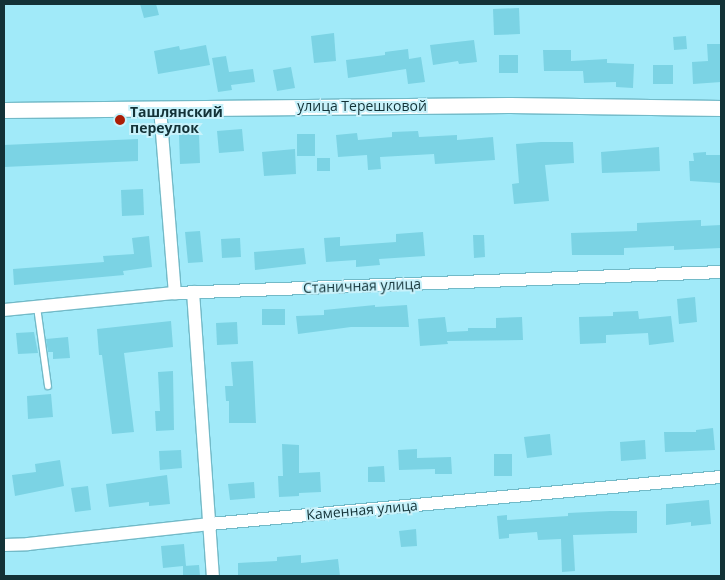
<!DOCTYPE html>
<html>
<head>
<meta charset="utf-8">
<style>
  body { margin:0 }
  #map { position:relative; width:725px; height:580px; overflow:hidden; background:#a1eaf9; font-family:"Open Sans",sans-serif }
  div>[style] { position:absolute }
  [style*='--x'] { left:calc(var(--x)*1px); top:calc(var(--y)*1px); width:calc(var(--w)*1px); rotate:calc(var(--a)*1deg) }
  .building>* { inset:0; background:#7bd3e4 }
  .roads { filter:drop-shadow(1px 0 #72bac8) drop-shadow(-1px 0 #72bac8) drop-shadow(0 1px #72bac8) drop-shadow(0 -1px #72bac8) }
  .service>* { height:6px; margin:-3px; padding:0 3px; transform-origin:3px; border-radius:3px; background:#fff }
  .minor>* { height:12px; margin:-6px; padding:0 6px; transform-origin:6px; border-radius:6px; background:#fff }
  .tertiary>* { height:15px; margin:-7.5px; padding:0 7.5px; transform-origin:7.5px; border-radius:7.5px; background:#fff }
  .dots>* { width:14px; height:14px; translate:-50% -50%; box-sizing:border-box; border:2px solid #c8f2fb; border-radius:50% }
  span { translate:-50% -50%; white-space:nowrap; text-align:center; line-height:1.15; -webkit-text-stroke:4px #c8f2fb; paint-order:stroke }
  .street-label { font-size:14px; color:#133237 }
  .poi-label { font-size:14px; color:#133237; font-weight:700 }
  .left { translate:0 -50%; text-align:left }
  .frame { position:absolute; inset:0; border:5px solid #133237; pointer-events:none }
</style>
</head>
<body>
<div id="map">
  <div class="building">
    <i style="clip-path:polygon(140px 4px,156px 4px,159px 15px,144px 18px)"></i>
    <i style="clip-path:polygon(519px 8px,520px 34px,494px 35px,493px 9px)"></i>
    <i style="clip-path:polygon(334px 33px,336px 61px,314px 63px,311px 36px)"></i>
    <i style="clip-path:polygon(686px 36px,687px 49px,674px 50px,673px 37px)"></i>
    <i style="clip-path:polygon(474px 40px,477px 62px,459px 64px,458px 61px,433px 65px,430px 45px)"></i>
    <i style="clip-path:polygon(707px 44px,721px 44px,721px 82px,693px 84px,692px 62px,708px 61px)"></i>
    <i style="clip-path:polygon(206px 45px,210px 65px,158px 74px,154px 51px,179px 46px,180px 50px)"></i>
    <i style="clip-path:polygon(408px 49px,409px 59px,421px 57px,425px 82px,408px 84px,406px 69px,348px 78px,346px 60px,385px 55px,385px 52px)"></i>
    <i style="clip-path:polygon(543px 50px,571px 50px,571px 61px,607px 59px,607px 63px,634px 64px,633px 88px,616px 87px,616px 82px,584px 83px,583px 71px,544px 71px)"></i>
    <i style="clip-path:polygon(499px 55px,518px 55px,518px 73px,499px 73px)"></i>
    <i style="clip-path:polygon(226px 56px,229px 72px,253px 69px,255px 82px,231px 85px,232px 90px,218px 92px,212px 58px)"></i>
    <i style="clip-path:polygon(653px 65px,673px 65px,673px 84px,653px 84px)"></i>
    <i style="clip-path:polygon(291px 67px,295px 88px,277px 91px,273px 70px)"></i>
    <i style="clip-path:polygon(242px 129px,244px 151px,219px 153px,217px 131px)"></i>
    <i style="clip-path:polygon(418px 131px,419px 137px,457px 135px,457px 140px,493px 137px,495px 160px,435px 164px,434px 154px,380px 157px,381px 169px,368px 170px,367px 155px,338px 157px,336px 135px,357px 133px,358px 140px,392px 137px,392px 132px)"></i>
    <i style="clip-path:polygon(179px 134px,199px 134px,200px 163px,180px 164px)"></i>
    <i style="clip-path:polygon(297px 134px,315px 134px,315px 156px,297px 156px)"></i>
    <i style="clip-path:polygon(138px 139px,138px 161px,4px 167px,4px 145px)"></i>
    <i style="clip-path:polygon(541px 142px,573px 142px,574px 163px,545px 165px,549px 201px,514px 204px,512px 184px,519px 183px,516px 144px)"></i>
    <i style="clip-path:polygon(659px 147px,660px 171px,602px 173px,601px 152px)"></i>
    <i style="clip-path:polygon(295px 149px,296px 174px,264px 176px,262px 152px)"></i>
    <i style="clip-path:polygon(706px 152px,706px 155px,721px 155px,721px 183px,690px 181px,689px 161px,694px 161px,693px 153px)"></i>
    <i style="clip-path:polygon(317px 158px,330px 158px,330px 171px,317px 171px)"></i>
    <i style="clip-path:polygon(143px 189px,144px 215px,122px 216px,121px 190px)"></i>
    <i style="clip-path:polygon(701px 220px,701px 226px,721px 225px,721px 248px,674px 250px,674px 246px,624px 248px,624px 255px,572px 255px,571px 233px,637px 231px,637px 223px)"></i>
    <i style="clip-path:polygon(200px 231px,203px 262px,188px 263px,185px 232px)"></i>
    <i style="clip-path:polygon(423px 232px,425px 256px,379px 259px,380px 265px,356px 267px,356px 260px,326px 262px,324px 238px,340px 237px,340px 246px,396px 242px,396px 234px)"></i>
    <i style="clip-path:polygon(473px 235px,484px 235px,485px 257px,474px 258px)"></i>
    <i style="clip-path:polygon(149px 236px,152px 267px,123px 271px,124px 275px,14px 285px,13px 269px,104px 262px,103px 256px,134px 254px,132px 238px)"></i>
    <i style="clip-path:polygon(240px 238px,241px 257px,222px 258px,221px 239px)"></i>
    <i style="clip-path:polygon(304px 248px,306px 264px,255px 270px,254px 252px)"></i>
    <i style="clip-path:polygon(695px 297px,697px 322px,679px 324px,677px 299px)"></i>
    <i style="clip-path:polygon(375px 305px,375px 307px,407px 305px,409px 327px,351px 327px,298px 334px,296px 316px,324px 315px,324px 310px)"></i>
    <i style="clip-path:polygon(262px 309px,285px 309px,285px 325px,262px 325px)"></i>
    <i style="clip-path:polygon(638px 311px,639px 319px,671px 316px,674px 342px,649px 345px,648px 333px,606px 335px,606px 343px,580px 344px,579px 317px,613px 316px,613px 312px)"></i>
    <i style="clip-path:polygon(445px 317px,447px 332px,468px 331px,468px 328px,496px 328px,496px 318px,522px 317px,523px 340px,447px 341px,448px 344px,420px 346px,418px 319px)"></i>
    <i style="clip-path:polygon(171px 321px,173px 347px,124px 353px,134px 432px,112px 434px,102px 355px,99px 355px,97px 329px)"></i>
    <i style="clip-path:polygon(237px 322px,238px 344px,217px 345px,216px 323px)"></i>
    <i style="clip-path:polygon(34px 332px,38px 353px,18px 354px,16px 333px)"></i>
    <i style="clip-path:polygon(68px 337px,70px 358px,53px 359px,53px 352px,48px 352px,46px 339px)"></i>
    <i style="clip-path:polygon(253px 361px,256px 423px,229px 423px,229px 401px,226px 401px,225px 386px,233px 386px,231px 362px)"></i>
    <i style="clip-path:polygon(173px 371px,174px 430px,156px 431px,155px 411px,160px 411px,158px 372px)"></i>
    <i style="clip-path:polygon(51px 394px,53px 417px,28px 419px,27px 396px)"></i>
    <i style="clip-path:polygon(713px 428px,715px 450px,665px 452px,664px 432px,696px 432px,696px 430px)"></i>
    <i style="clip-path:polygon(550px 434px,552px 455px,527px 458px,524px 437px)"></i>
    <i style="clip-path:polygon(645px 440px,646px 459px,621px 461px,620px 442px)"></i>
    <i style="clip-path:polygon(282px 444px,299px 445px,299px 473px,320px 472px,321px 492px,299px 493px,299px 496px,279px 497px,278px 476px,283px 476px)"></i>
    <i style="clip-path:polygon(417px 449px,417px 458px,451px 457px,452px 474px,435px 474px,435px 469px,399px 470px,398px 450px)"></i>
    <i style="clip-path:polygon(181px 450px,182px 468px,160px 470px,159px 451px)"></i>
    <i style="clip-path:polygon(494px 454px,512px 454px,512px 476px,494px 476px)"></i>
    <i style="clip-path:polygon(60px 460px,64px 486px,15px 496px,12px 475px,36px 472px,35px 464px)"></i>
    <i style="clip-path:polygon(384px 466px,385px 482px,368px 482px,368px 467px)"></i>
    <i style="clip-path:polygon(167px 475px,170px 504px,149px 506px,149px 502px,109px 507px,106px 484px)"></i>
    <i style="clip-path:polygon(254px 482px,255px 498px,230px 500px,228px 484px)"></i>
    <i style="clip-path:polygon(88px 486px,91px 510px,75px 512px,71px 488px)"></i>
    <i style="clip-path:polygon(709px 500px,711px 524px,691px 526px,691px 522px,666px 525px,666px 504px)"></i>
    <i style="clip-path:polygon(610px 511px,637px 511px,637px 533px,573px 535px,575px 571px,562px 572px,561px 539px,538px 540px,537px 532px,509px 534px,509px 538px,499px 539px,497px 516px,507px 515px,507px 520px,537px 518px,568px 516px,568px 513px)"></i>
    <i style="clip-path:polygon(416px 529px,417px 546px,401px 547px,399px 531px)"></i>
    <i style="clip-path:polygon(184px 544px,186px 566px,184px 566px,199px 565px,200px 576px,183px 576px,183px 566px,163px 568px,161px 546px)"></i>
    <i style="clip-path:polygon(301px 555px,301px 563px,338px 559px,340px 576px,238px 576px,238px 563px,277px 561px,277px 557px)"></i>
  </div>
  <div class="roads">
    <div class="service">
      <i style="--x:37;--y:307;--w:80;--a:82.1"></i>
    </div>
    <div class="minor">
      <i style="--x:160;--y:108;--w:186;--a:85.4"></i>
      <i style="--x:193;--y:292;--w:285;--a:86"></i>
      <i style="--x:4;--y:310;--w:172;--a:-5.7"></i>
      <i style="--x:175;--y:293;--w:546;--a:-2.2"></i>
      <i style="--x:4;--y:545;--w:24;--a:-2"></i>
      <i style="--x:28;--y:544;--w:183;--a:-6.3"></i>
      <i style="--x:210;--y:524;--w:513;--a:-5.26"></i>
    </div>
    <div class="tertiary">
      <i style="--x:4;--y:110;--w:506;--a:-0.57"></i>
      <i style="--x:510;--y:105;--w:211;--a:0.8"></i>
    </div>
  </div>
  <div class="dots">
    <i style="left:120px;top:120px;background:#ac1d06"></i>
  </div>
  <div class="street-label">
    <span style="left:362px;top:106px">улица Терешковой</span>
    <span style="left:362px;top:286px;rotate:-2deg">Станичная улица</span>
    <span style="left:362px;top:510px;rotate:-5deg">Каменная улица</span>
  </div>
  <div class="poi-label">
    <span class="left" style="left:130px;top:120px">Ташлянский<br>переулок</span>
  </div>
  <div class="frame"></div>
</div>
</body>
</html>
